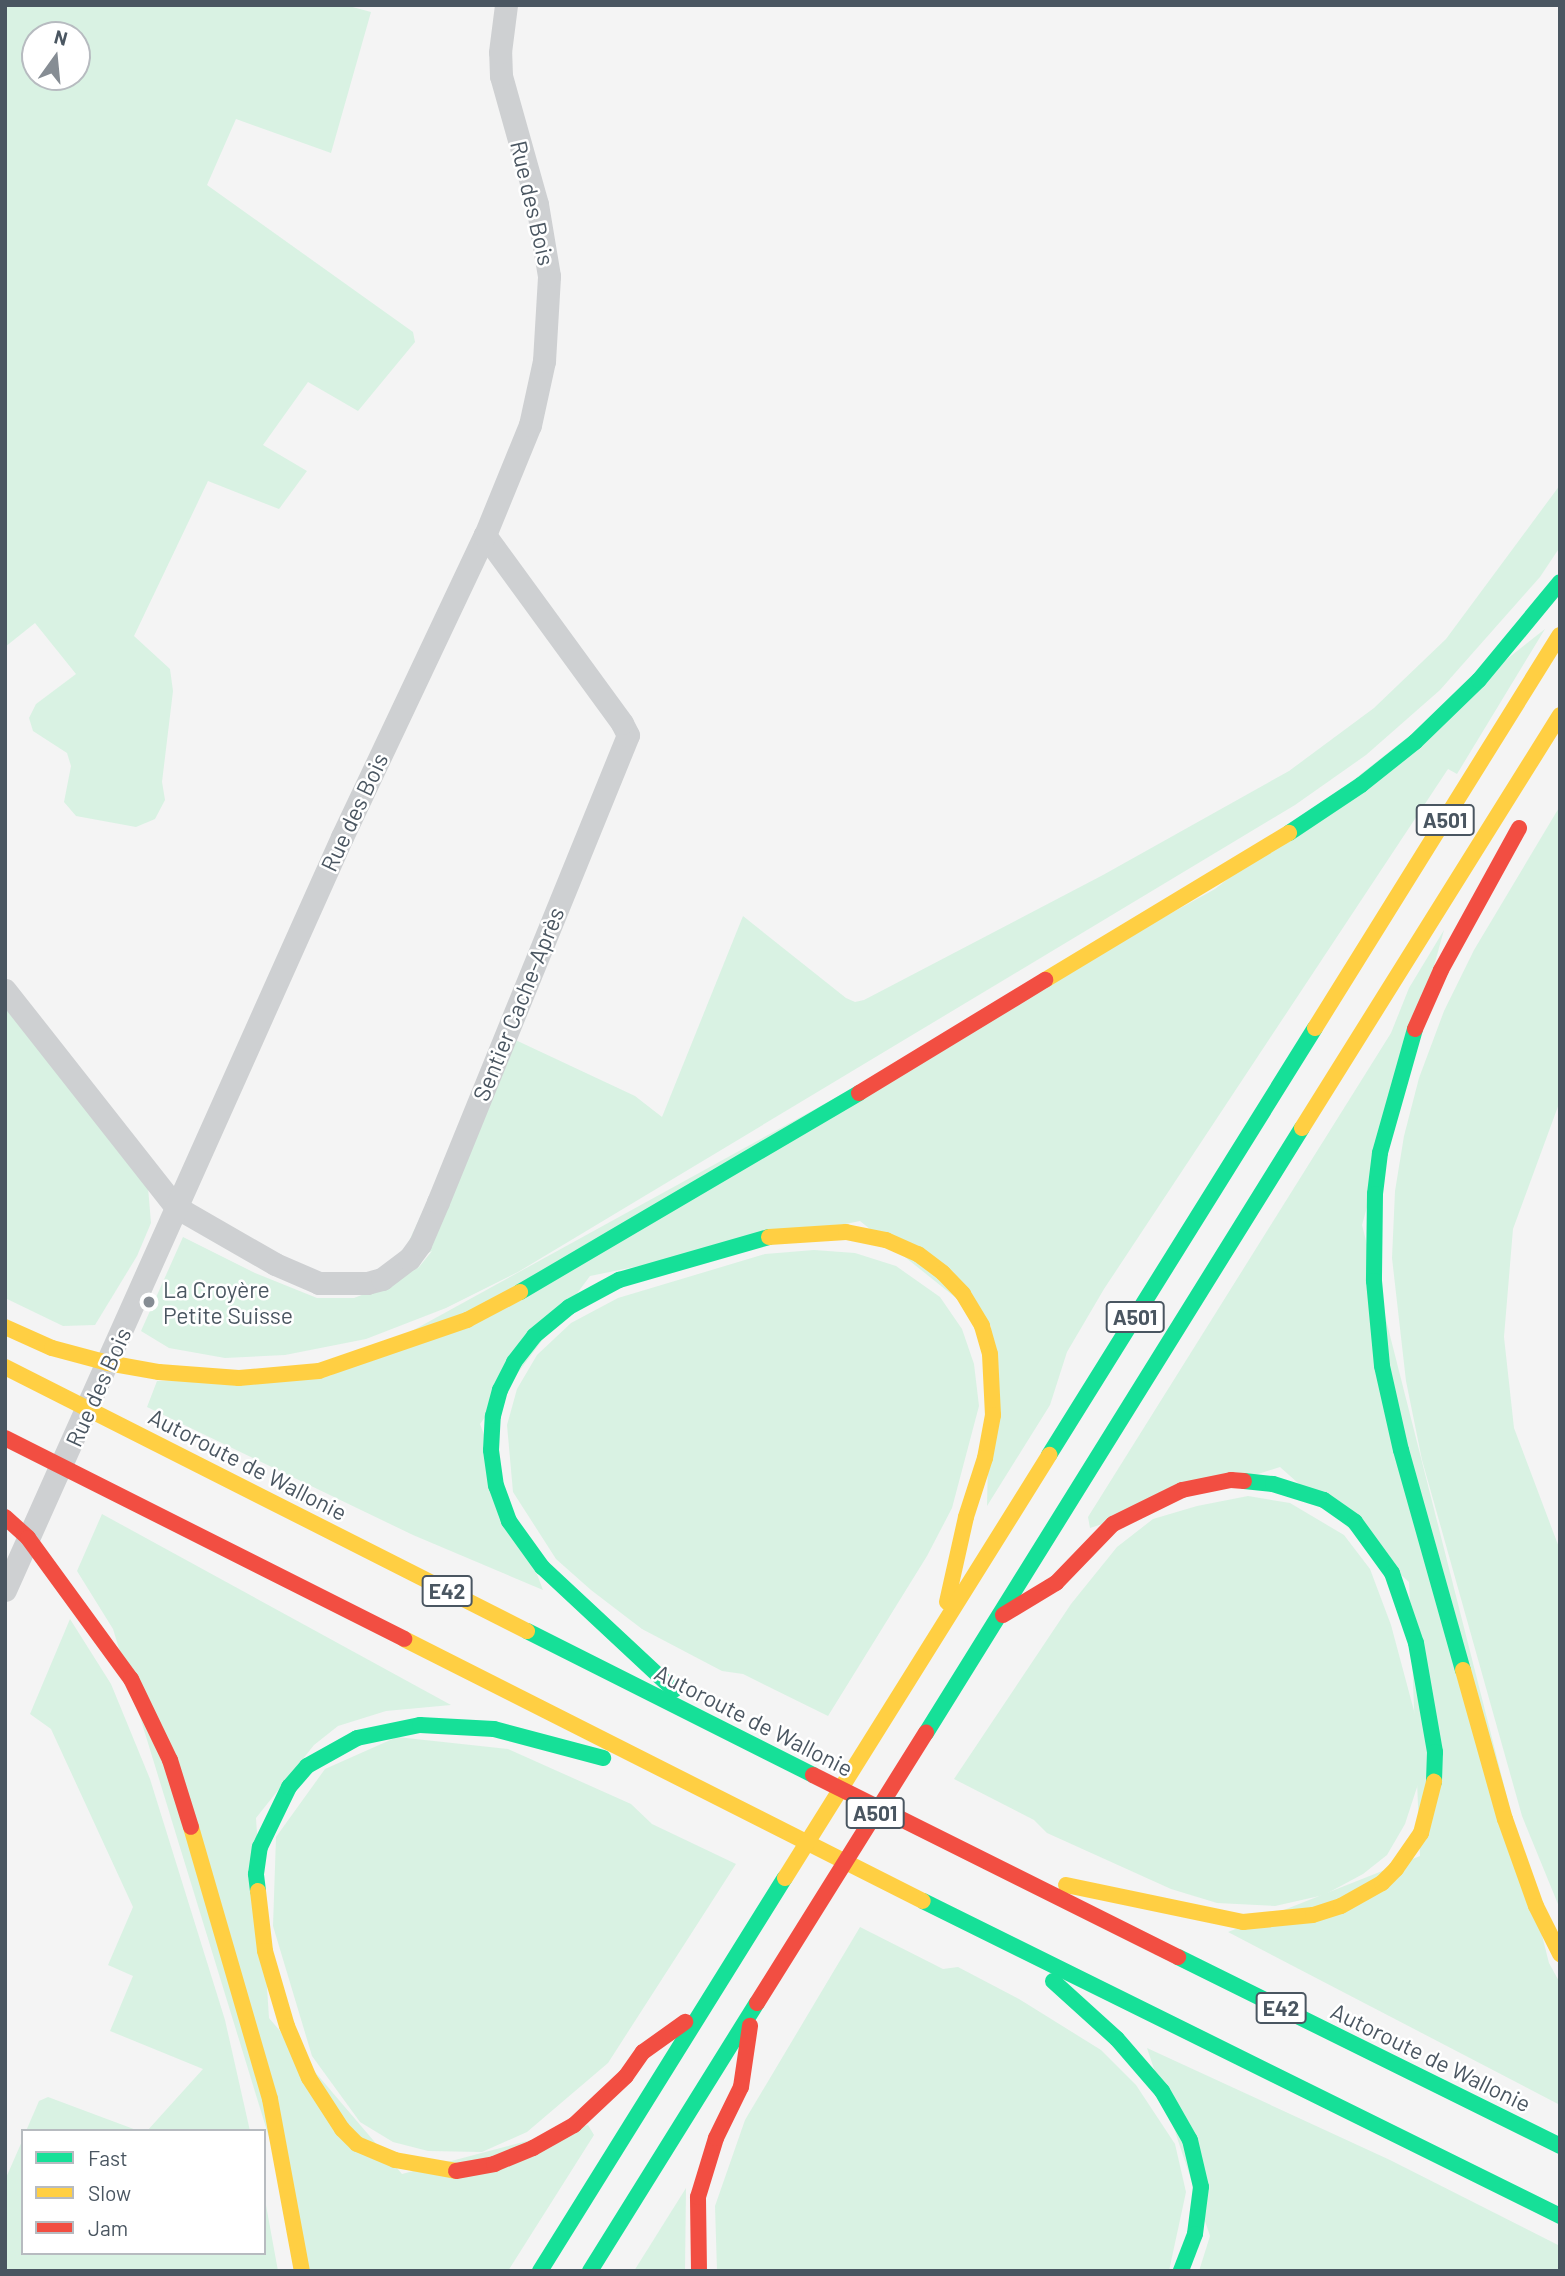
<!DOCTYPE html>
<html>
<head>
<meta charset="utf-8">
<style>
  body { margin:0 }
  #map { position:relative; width:1565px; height:2276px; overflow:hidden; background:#f4f4f4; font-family:Barlow,sans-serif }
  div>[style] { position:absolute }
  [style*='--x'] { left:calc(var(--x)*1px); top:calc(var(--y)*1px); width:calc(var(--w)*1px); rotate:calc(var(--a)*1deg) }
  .green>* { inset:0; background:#d9f2e3 }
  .street>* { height:23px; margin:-11.5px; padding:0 11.5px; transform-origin:11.5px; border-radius:11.5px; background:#ced0d2 }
  .fast>* { height:16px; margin:-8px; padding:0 8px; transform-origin:8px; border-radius:8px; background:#16e098 }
  .slow>* { height:16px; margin:-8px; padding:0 8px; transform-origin:8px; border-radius:8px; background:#ffcf43 }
  .jam>* { height:16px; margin:-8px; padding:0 8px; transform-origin:8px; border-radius:8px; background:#f24e42 }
  .dots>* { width:19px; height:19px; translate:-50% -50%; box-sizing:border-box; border:4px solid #fff; border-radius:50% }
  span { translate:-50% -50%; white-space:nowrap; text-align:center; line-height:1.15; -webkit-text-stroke:5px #fff; paint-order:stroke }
  .shield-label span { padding:2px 5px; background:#fff; border:2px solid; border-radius:5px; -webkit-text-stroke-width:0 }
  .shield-label { font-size:21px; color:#4a5661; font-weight:700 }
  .street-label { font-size:23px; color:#4a5661 }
  .poi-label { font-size:23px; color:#4a5661 }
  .left { translate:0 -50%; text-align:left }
  .frame { position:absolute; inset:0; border:7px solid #4a5661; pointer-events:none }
  .legend { position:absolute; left:21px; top:2129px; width:245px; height:126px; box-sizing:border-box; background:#fff; border:2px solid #b7bbc0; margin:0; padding:9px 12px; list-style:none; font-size:21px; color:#4a5661 }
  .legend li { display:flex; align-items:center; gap:14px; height:35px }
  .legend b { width:35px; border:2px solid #b7bbc0 }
  .north { position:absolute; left:21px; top:21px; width:70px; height:70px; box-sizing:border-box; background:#fff; border:2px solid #b7bbc0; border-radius:50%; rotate:15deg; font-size:19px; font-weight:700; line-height:28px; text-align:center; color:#4a5661 }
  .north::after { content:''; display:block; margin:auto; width:24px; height:32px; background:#868d94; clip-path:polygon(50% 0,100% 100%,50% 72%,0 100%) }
</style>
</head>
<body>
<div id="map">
  <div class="green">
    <i style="clip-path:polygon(evenodd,5px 5px,345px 5px,371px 12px,331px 153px,236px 119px,207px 185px,413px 332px,415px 342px,358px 411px,308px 382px,263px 445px,307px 471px,279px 509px,208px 481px,134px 636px,170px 669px,173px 691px,162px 782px,165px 800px,155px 819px,136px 827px,76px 816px,64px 802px,71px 766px,67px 753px,33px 731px,29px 718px,36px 704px,76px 674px,35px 623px,5px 647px,5px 5px,35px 35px,77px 35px,77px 77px,35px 77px,35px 35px)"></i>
    <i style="clip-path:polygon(1560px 485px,1560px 547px,1540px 577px,1440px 690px,1366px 755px,1295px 805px,518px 1272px,446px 1308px,366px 1339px,285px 1355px,225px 1358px,169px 1348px,141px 1331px,183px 1237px,255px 1273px,317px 1298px,354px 1298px,393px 1283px,419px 1267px,432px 1251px,395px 1271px,505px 1035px,635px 1096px,662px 1117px,743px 916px,846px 998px,855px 1002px,864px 1000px,1103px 875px,1289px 771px,1374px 708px,1446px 639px)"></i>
    <i style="clip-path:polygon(1545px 629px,1457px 774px,1448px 769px,1104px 1289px,1067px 1352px,1050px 1405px,987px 1506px,991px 1326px,860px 1221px,590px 1276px,480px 1424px,543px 1590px,413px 1535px,147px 1407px,157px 1381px,330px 1376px,1215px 889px)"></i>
    <i style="clip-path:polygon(1560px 806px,1560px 1101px,1513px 1229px,1504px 1337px,1514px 1428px,1560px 1550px,1560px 1909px,1522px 1816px,1422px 1460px,1406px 1381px,1392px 1258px,1395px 1191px,1404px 1136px,1419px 1078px,1444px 1011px,1474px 950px)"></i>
    <i style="clip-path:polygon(1444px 930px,1362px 1225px,1549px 1963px,1560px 1983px,1560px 2105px,1228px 1932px,1420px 1856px,1409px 1582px,1280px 1467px,1090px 1528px,1088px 1517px,1391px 1033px,1409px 988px)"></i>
    <i style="clip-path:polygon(5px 994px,148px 1187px,151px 1223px,137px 1256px,95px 1325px,63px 1326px,5px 1298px)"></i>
    <i style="clip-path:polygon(814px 1250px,855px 1253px,896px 1266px,940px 1297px,962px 1329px,974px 1364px,979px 1406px,952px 1508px,927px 1556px,828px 1716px,743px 1674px,722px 1671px,642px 1629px,591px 1590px,556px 1559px,513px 1492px,507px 1425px,517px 1389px,537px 1355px,571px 1323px,618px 1298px,765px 1254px)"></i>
    <i style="clip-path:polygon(1248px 1496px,1290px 1503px,1344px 1535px,1370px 1569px,1391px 1625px,1421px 1737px,1420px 1778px,1405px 1824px,1387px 1855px,1363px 1874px,1324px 1895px,1275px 1906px,1217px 1903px,1171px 1889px,1047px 1833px,1034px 1820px,954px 1779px,1071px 1604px,1117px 1547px,1153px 1519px,1197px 1506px)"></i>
    <i style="clip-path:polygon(102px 1514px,451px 1705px,386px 1711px,338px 1726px,314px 1745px,256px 1818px,269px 2018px,402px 2174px,588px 2125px,594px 2135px,508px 2271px,310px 2271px,113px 1629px,77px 1571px)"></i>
    <i style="clip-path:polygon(70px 1619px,111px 1684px,150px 1779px,225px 2020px,250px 2131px,147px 2131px,203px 2069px,110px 2031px,133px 1976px,108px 1965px,133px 1907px,51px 1729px,30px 1714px)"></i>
    <i style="clip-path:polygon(397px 1737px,508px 1749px,631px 1804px,652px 1824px,736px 1864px,608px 2063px,527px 2132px,482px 2152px,428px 2151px,393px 2142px,360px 2122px,312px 2056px,273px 1926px,276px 1837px,325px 1769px)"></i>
    <i style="clip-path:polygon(860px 1927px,943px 1969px,958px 1967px,1019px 1999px,1101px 2050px,1136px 2085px,1175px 2144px,1186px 2192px,1169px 2271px,717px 2271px,715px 2206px,745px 2120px)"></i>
    <i style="clip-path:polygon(1147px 2048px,1390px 2160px,1560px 2246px,1560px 2271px,1199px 2271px,1210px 2236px)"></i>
    <i style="clip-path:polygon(48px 2097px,139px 2131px,26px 2131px,39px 2101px)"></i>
    <i style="clip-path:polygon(23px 2139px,23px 2253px,264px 2253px,264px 2194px,278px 2271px,5px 2271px,5px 2180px)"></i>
    <i style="clip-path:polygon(686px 2188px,685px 2271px,634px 2271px)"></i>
  </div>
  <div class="street">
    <i style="--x:5;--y:990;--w:276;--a:51.8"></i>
    <i style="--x:176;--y:1207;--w:114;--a:29.9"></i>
    <i style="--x:275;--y:1264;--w:48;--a:23.4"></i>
    <i style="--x:319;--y:1283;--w:48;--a:0"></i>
    <i style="--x:367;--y:1283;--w:16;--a:-15"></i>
    <i style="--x:382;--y:1279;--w:34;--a:-37"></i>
    <i style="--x:409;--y:1259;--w:19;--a:-54"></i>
    <i style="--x:420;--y:1244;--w:46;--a:-66.8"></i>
    <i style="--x:438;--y:1202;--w:504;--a:-67.86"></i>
    <i style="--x:628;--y:735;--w:13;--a:-117"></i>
    <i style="--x:622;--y:723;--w:233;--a:-126.1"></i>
    <i style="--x:5;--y:1590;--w:825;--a:-65.89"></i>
    <i style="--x:342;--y:837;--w:334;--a:-64.7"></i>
    <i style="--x:485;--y:535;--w:119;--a:-67.8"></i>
    <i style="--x:530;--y:425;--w:66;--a:-77.7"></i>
    <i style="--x:544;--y:361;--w:85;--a:-86.6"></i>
    <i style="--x:549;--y:276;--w:73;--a:-99.5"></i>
    <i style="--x:537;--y:204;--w:133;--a:-105.7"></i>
    <i style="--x:501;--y:76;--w:24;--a:-92"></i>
    <i style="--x:500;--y:52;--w:47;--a:-82.7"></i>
  </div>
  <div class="fast">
    <i style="--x:1289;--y:833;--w:87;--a:-33.7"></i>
    <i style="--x:1361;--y:785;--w:69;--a:-38.5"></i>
    <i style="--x:1415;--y:742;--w:89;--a:-44.1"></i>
    <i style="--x:1479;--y:680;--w:127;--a:-50.4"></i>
    <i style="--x:1415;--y:1029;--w:129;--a:105.8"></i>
    <i style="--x:1380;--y:1153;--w:41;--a:97"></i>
    <i style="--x:1375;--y:1194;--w:87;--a:90.7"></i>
    <i style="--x:1374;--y:1281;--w:85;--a:84.6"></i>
    <i style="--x:1382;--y:1366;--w:86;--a:77.3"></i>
    <i style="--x:1401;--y:1450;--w:229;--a:74.3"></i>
    <i style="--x:520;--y:1292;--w:393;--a:-30.4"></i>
    <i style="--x:1049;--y:1455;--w:503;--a:-58.08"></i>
    <i style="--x:1244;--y:1481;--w:29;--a:6"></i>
    <i style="--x:1273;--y:1484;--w:53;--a:17.4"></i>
    <i style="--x:1324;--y:1500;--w:38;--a:35"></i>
    <i style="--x:1355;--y:1522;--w:63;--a:54"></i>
    <i style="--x:1392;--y:1573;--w:74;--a:71.1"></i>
    <i style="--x:1416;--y:1643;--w:111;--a:80.1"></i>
    <i style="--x:1435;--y:1752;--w:30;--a:92"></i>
    <i style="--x:527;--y:1631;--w:320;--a:26.7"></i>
    <i style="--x:674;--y:1690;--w:180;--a:-137"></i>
    <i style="--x:542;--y:1567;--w:57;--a:-125.7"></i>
    <i style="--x:509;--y:1521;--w:37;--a:-110"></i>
    <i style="--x:496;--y:1486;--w:36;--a:-98"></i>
    <i style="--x:491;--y:1450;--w:34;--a:-87"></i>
    <i style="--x:493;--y:1416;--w:27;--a:-75"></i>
    <i style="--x:500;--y:1390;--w:31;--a:-63"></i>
    <i style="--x:514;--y:1362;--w:33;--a:-52"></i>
    <i style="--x:534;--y:1336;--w:45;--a:-39.6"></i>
    <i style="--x:569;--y:1307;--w:57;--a:-28.4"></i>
    <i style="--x:619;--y:1280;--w:156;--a:-16"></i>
    <i style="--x:926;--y:1733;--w:712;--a:-58.14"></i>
    <i style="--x:258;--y:1891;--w:17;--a:-97"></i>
    <i style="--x:256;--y:1874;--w:27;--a:-82"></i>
    <i style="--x:260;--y:1847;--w:67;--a:-64.2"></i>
    <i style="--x:289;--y:1787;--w:28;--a:-49"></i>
    <i style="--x:307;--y:1766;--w:57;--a:-29.2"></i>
    <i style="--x:357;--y:1738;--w:64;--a:-11.7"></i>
    <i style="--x:420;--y:1725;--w:74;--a:3.1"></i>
    <i style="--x:494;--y:1729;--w:113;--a:14.9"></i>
    <i style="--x:923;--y:1901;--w:711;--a:26.31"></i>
    <i style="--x:1178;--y:1957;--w:426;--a:26.3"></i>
    <i style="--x:1053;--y:1981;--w:86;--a:42.2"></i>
    <i style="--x:1117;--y:2039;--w:69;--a:49.1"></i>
    <i style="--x:1162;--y:2091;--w:56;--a:60.3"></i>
    <i style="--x:1190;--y:2140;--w:48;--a:76.8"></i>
    <i style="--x:1201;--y:2187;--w:47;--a:97.3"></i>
    <i style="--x:1195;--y:2234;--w:40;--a:111"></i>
    <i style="--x:540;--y:2271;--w:463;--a:-58.1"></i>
    <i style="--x:590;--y:2271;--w:316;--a:-58.1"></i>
  </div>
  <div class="slow">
    <i style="--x:1045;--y:980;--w:285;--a:-31.1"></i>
    <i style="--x:1315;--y:1028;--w:463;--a:-58.1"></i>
    <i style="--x:1302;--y:1128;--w:487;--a:-58"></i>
    <i style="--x:769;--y:1237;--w:77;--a:-3.7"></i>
    <i style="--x:846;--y:1232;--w:41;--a:11.3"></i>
    <i style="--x:886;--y:1240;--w:35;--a:24"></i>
    <i style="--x:918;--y:1254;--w:31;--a:37"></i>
    <i style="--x:943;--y:1273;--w:29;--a:46"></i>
    <i style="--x:963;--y:1294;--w:37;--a:59"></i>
    <i style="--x:982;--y:1326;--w:29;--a:74"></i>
    <i style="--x:990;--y:1354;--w:61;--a:87.2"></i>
    <i style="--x:993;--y:1415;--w:44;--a:100.5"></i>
    <i style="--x:985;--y:1458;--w:62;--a:107.9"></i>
    <i style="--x:966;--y:1517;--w:87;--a:102.6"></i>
    <i style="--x:5;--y:1327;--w:51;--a:24.1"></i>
    <i style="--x:52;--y:1348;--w:58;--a:15"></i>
    <i style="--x:108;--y:1363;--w:52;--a:10"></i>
    <i style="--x:159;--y:1372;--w:80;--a:4.3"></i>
    <i style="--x:239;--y:1378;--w:80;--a:-5"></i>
    <i style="--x:319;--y:1371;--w:157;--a:-19"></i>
    <i style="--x:467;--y:1320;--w:60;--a:-27.8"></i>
    <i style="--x:5;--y:1367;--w:585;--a:26.83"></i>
    <i style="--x:404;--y:1639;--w:581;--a:26.79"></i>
    <i style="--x:1463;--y:1670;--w:155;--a:74.3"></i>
    <i style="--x:1505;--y:1819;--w:92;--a:70.4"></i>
    <i style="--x:1536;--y:1906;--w:54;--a:63.4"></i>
    <i style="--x:191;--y:1827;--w:283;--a:73.8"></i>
    <i style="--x:270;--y:2099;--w:175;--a:79.5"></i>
    <i style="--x:785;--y:1878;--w:499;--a:-58"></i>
    <i style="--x:1066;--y:1885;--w:181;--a:11.8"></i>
    <i style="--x:1243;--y:1922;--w:70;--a:-5.7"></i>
    <i style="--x:1313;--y:1915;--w:29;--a:-18"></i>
    <i style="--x:1341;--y:1906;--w:47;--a:-29.3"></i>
    <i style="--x:1382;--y:1883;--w:20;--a:-45"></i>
    <i style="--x:1396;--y:1869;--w:44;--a:-55.2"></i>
    <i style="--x:1421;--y:1833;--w:53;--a:-75.7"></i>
    <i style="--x:258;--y:1891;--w:60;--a:83.3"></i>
    <i style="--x:265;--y:1951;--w:78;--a:73.7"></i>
    <i style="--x:287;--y:2026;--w:56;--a:67.1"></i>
    <i style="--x:309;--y:2078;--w:61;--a:57.1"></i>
    <i style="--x:342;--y:2129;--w:21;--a:45"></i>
    <i style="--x:357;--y:2144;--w:41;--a:22.8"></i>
    <i style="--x:395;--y:2160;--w:62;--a:10.2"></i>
  </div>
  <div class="jam">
    <i style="--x:1415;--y:1029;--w:64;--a:-66.2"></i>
    <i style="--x:1441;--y:970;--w:162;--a:-61.2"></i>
    <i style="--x:859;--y:1093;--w:218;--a:-31.3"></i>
    <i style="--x:5;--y:1438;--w:447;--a:26.7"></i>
    <i style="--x:5;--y:1517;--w:31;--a:42"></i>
    <i style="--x:28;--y:1538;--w:175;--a:53.9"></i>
    <i style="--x:131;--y:1679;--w:90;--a:64.3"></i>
    <i style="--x:170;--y:1760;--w:70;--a:72.6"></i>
    <i style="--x:1003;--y:1615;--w:62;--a:-31.1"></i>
    <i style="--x:1056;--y:1583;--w:82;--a:-46"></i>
    <i style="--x:1113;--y:1524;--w:77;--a:-26.2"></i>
    <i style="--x:1182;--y:1490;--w:50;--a:-11.5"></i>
    <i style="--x:1231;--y:1480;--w:13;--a:4"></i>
    <i style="--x:813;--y:1775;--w:408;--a:26.5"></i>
    <i style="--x:757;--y:2003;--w:319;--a:-58"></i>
    <i style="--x:456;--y:2171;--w:39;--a:-10"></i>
    <i style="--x:494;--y:2164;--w:42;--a:-22.3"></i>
    <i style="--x:533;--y:2148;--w:47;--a:-29.3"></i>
    <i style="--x:574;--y:2125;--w:71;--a:-43.3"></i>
    <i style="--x:626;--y:2076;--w:29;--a:-55"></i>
    <i style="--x:643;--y:2052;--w:52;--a:-35.5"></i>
    <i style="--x:699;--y:2271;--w:74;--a:-90.8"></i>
    <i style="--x:698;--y:2197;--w:62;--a:-73"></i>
    <i style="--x:716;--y:2138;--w:57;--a:-63.9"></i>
    <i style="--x:741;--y:2087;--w:62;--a:-81.6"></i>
  </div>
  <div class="dots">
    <i style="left:149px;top:1302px;background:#868d94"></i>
  </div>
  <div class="shield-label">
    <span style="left:1445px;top:820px">A501</span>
    <span style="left:1135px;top:1317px">A501</span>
    <span style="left:447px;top:1591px">E42</span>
    <span style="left:875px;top:1813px">A501</span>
    <span style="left:1281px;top:2008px">E42</span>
  </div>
  <div class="street-label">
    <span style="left:533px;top:203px;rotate:77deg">Rue des Bois</span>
    <span style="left:354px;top:812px;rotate:-65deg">Rue des Bois</span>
    <span style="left:518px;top:1004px;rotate:-68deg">Sentier Cache-Après</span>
    <span style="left:98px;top:1387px;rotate:-66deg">Rue des Bois</span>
    <span style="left:248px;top:1464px;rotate:27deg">Autoroute de Wallonie</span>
    <span style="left:754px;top:1720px;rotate:27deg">Autoroute de Wallonie</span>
    <span style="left:1431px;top:2057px;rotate:26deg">Autoroute de Wallonie</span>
  </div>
  <div class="poi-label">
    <span class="left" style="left:163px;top:1302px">La Croyère<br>Petite Suisse</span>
  </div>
  <div class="frame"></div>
  <ul class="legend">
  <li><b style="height:9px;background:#16e098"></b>Fast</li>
  <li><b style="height:9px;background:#ffcf43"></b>Slow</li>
  <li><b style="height:9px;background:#f24e42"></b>Jam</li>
  </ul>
  <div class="north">N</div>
</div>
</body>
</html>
